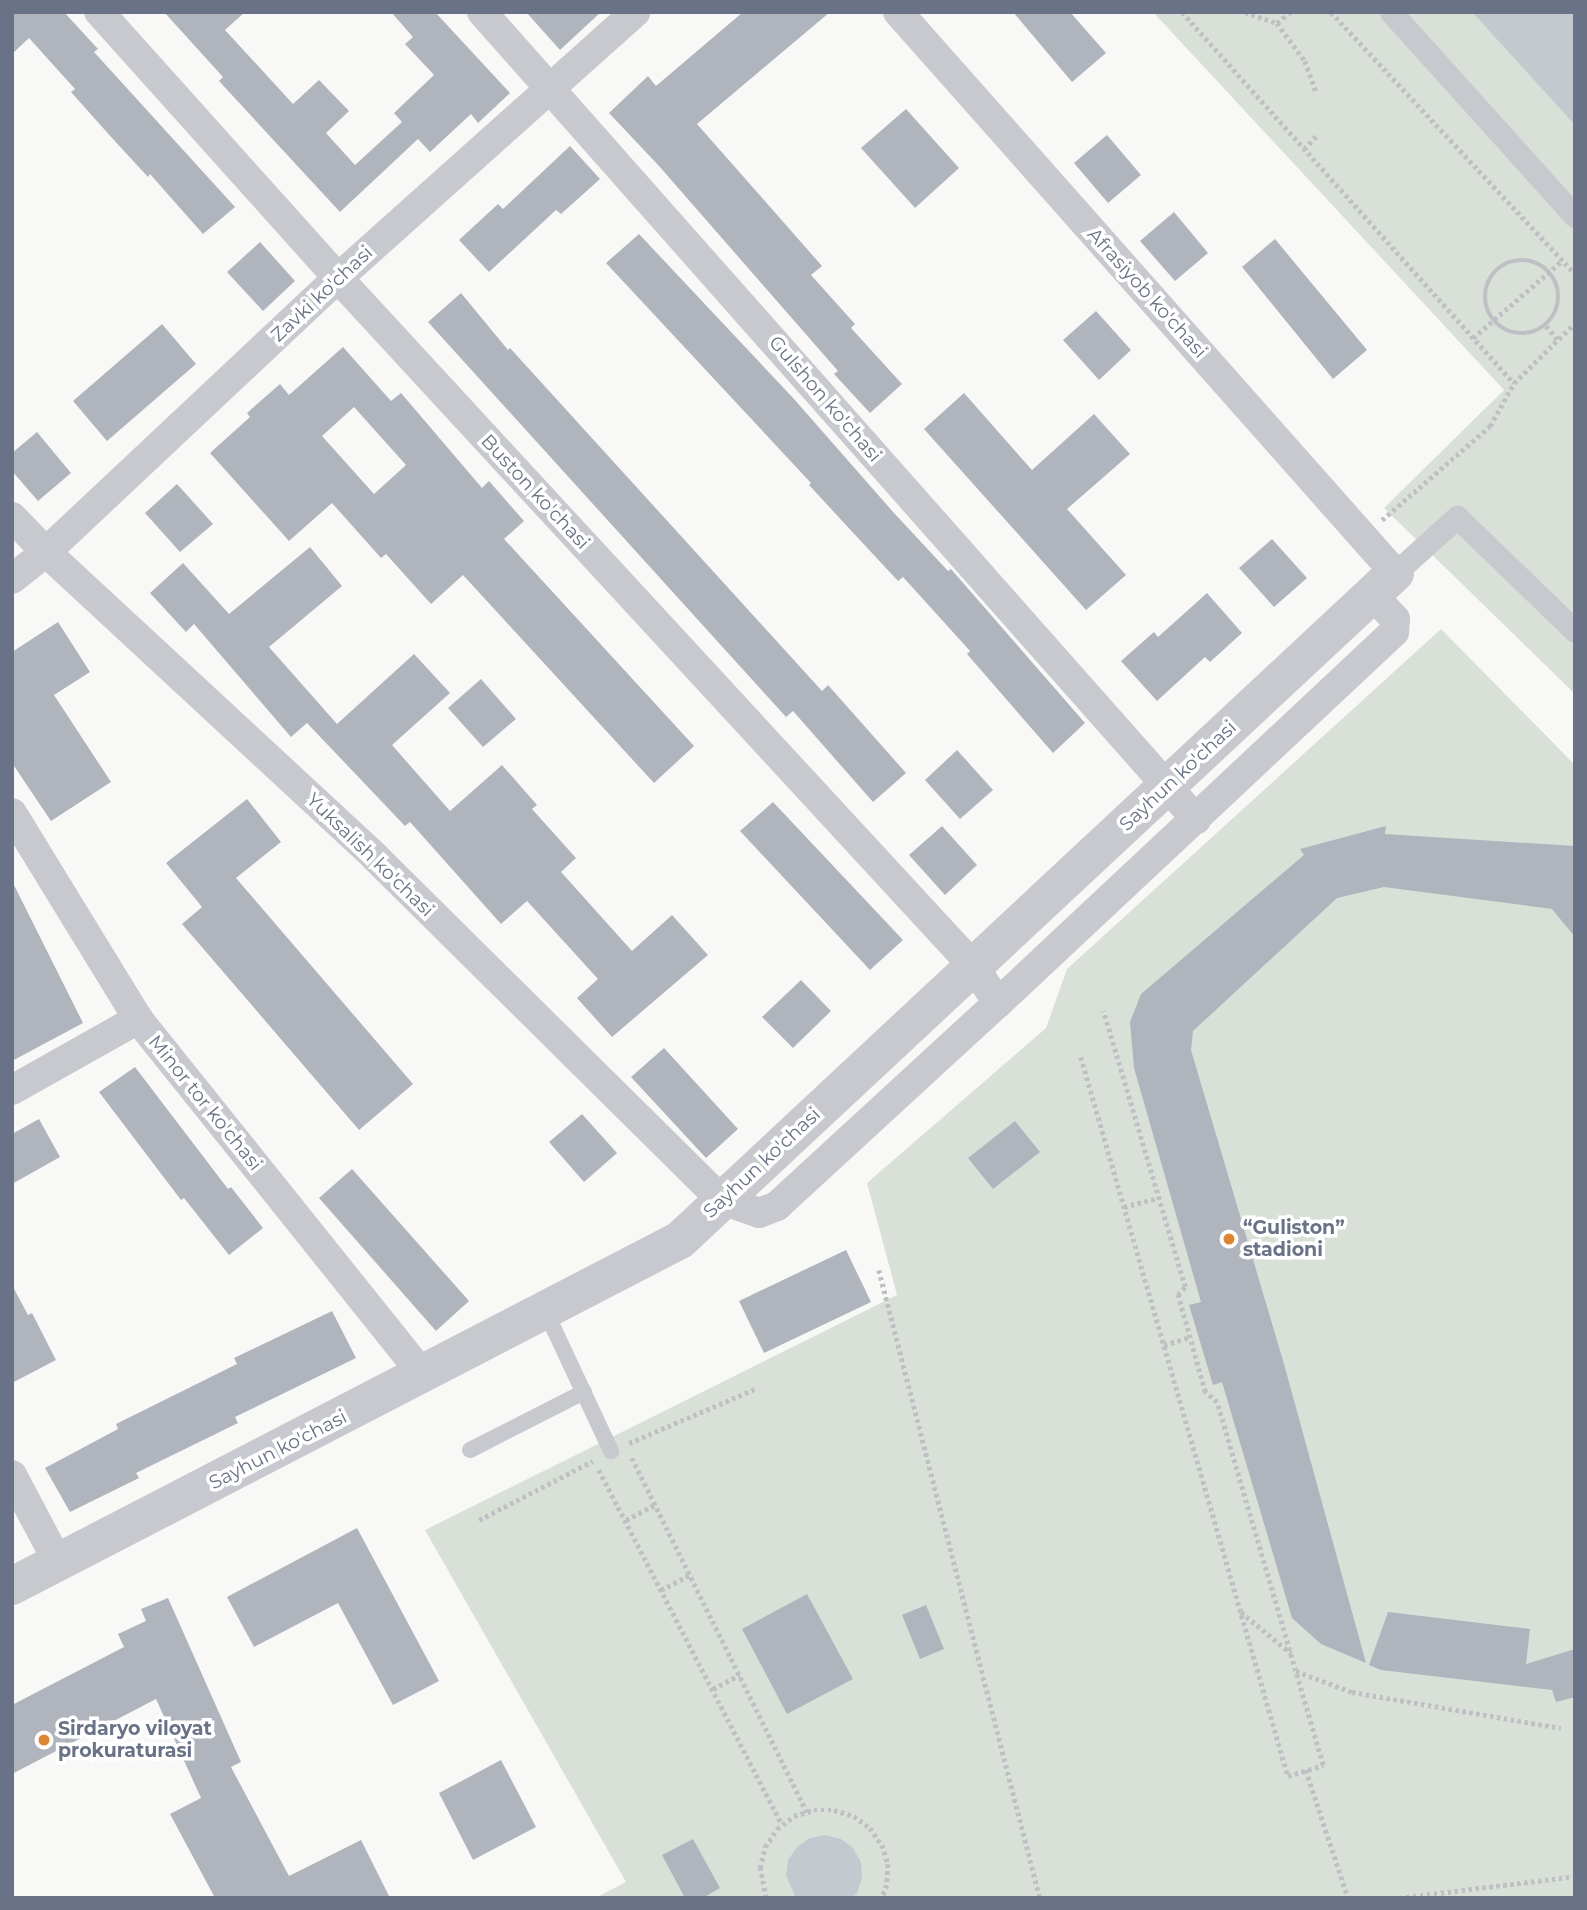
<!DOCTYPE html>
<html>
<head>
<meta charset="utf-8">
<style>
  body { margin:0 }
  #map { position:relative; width:1587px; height:1910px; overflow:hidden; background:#f8f9f7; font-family:Montserrat,sans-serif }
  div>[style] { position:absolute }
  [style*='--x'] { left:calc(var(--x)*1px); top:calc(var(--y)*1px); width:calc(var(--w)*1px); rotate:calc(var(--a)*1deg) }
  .green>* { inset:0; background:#d9e0d8 }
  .water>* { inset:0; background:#c4c9d0 }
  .building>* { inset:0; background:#b0b4bd }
  .path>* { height:4.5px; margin-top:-2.25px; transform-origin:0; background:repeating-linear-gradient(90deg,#bfc0c3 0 3.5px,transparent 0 7px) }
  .path>.ring { margin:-2.25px; padding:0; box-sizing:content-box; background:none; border:4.5px solid #bfc0c3; border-radius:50% }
  .service>* { height:16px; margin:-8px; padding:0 8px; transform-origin:8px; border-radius:8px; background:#c7c9ce }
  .pedestrian>* { height:23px; margin:-11.5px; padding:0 11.5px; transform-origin:11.5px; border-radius:11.5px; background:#c7c9ce }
  .minor>* { height:30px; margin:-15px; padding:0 15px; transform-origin:15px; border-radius:15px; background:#c7c9ce }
  .tertiary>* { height:38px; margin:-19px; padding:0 19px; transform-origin:19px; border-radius:19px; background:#c7c9ce }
  .dots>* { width:19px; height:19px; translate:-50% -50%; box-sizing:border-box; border:4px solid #fff; border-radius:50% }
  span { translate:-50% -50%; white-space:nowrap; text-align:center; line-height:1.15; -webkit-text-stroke:7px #fff; paint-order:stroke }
  .street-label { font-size:19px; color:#697286 }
  .poi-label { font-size:19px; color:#697286; font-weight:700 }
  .left { translate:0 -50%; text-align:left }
  .frame { position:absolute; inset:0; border:14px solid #697286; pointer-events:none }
</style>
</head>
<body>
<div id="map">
  <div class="green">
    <i style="clip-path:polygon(1153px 12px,1575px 12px,1575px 694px,1384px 508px,1504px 390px)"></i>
    <i style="clip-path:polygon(1441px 629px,1575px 765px,1575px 1898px,595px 1898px,626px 1882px,425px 1530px,897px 1295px,867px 1183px,1046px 1028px,1067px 969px)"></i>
  </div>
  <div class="water">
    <i style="clip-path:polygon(1472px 12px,1575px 12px,1575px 125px)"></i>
    <i style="clip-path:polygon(825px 1835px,841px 1839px,853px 1848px,861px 1862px,862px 1878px,857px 1893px,852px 1898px,796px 1898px,786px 1876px,788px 1860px,797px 1847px,810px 1838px)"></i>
  </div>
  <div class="building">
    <i style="clip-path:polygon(12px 12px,64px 12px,98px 49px,94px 52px,235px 207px,203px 234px,150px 174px,148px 177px,112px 138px,71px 92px,75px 89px,29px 38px,12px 54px)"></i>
    <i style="clip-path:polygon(164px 12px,245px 12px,225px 30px,293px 104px,319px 80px,349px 111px,326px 133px,355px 165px,402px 122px,394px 113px,434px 75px,405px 44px,413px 37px,391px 12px,435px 12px,510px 93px,478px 123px,471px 114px,430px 152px,418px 139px,340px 212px,219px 81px,223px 77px)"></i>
    <i style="clip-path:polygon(526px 12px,601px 12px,560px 50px)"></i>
    <i style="clip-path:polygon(743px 12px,830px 12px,697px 124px,822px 266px,811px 275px,855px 324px,851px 328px,902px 384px,870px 413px,834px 374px,838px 371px,659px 166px,609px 113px,648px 76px,656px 86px)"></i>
    <i style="clip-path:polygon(1013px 12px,1070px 12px,1106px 53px,1072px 82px)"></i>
    <i style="clip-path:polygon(906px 109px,959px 168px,915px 208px,861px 148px)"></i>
    <i style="clip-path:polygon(1107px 135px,1141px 175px,1108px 203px,1074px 163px)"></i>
    <i style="clip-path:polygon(570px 146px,600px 179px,561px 214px,556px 210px,489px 272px,459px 240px,498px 204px,503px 209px)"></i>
    <i style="clip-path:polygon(1174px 212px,1208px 253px,1175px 281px,1140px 241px)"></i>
    <i style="clip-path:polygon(639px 234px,794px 399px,894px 513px,948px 571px,951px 569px,1085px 723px,1053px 753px,967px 654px,970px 651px,903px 577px,898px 581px,845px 524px,809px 485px,811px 483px,606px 263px)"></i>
    <i style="clip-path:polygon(1275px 239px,1367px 350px,1333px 379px,1242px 267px)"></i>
    <i style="clip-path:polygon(260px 242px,295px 281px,263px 311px,227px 272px)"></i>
    <i style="clip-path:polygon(461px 293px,508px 350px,510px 348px,822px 691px,828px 685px,906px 773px,873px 802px,793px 711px,786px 717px,428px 322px)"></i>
    <i style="clip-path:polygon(1096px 311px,1131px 350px,1099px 380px,1063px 340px)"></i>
    <i style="clip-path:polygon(162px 324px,196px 364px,107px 441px,73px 401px)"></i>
    <i style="clip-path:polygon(evenodd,343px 347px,391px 401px,401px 393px,482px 488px,489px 481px,524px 521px,504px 539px,694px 746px,654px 783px,463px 575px,431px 604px,386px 554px,381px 558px,332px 503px,289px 541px,210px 453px,250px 417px,247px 413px,280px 384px,289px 395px,343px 347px,354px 407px,406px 465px,374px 494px,322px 436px,354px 407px)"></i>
    <i style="clip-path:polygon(964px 393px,1032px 470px,1094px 414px,1130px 454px,1067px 509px,1126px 575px,1086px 610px,924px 429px)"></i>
    <i style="clip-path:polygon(37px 432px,71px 473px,38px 501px,12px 471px,12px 453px)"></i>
    <i style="clip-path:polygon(177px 484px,213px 524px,180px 552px,145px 513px)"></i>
    <i style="clip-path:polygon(1272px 539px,1307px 578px,1274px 607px,1239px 568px)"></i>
    <i style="clip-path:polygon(310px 547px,342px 586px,269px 647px,337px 724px,414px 654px,450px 693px,392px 745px,450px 811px,502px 765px,537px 805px,532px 809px,576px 858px,561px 872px,632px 951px,672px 915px,708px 955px,612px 1037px,577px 998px,598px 979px,527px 901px,501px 924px,410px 822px,405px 826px,307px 723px,291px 737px,194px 624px,186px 632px,150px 593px,183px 563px,229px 614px)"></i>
    <i style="clip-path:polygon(1207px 593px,1242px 633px,1210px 662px,1205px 657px,1157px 701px,1121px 661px,1154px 632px,1158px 637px)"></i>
    <i style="clip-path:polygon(58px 622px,90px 672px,54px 695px,111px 782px,51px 821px,12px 763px,12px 652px)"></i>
    <i style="clip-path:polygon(481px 679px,516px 719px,483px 747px,448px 708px)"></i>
    <i style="clip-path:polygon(957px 750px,993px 790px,960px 819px,925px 780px)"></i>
    <i style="clip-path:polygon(247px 799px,281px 842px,236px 878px,413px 1084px,359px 1130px,182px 924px,202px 907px,166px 863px)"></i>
    <i style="clip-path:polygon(773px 802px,903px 940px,870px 970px,740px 831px)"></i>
    <i style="clip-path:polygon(942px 826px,977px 865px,945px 895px,909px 855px)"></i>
    <i style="clip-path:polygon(1386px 826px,1385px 834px,1575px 846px,1575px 937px,1552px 909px,1384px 887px,1337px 898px,1193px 1031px,1191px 1050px,1284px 1364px,1366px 1663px,1321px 1644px,1292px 1618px,1222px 1382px,1213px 1385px,1189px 1305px,1201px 1302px,1134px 1068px,1130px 1022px,1141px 994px,1304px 855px,1300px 849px)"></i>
    <i style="clip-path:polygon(12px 881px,83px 1023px,12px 1061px)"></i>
    <i style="clip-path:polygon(801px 980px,831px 1011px,793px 1048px,762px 1017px)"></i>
    <i style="clip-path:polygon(664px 1048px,738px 1129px,706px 1158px,631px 1077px)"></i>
    <i style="clip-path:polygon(135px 1067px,228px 1189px,231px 1187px,263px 1228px,229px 1255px,184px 1198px,181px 1200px,99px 1092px)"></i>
    <i style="clip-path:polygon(582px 1114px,617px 1153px,584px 1182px,549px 1142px)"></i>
    <i style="clip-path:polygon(39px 1119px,60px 1157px,12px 1184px,12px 1134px)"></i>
    <i style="clip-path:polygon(1015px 1121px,1040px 1152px,993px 1189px,968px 1158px)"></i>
    <i style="clip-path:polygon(352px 1169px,469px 1301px,436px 1331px,319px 1198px)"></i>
    <i style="clip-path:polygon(846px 1250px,871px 1302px,764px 1353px,739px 1301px)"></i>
    <i style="clip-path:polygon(12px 1285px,28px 1315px,32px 1313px,56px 1360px,12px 1383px)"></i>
    <i style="clip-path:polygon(332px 1311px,356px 1358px,235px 1417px,238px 1423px,136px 1473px,139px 1478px,70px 1512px,45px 1468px,118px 1429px,116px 1424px,237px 1364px,234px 1358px)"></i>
    <i style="clip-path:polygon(357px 1528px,439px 1681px,393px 1705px,338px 1603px,254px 1647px,227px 1597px)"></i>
    <i style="clip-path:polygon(807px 1594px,853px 1679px,787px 1714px,742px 1629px)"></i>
    <i style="clip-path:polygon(168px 1598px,241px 1762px,231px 1767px,289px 1876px,361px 1840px,390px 1898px,215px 1898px,170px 1814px,201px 1798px,156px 1699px,12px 1774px,12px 1705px,124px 1647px,118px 1634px,146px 1621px,141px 1609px)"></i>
    <i style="clip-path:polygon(926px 1605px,944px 1649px,920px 1659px,902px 1615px)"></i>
    <i style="clip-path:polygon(1388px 1612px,1530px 1629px,1526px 1664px,1575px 1649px,1575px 1697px,1556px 1702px,1552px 1690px,1381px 1670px,1369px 1665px)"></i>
    <i style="clip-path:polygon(501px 1760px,536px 1827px,473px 1860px,439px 1793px)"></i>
    <i style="clip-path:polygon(693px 1839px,720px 1888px,703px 1898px,685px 1898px,662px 1855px)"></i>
  </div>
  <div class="path">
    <i style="--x:1182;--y:12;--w:498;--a:48.2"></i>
    <i style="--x:1245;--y:12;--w:34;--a:19"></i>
    <i style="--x:1277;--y:23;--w:47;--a:53.6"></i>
    <i style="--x:1305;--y:61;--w:33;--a:70"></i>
    <i style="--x:1331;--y:12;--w:358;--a:47"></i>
    <i style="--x:1277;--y:23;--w:17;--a:-40"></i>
    <i style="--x:1304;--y:149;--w:18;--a:-47"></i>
    <i class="ring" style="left:1485px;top:260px;width:69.5px;height:69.5px"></i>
    <i style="--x:1546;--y:326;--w:18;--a:49"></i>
    <i style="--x:1473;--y:338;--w:118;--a:-40.9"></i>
    <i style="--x:1382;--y:520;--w:143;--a:-41"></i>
    <i style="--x:1490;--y:426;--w:49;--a:-60.8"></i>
    <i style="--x:1514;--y:383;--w:86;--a:-44.5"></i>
    <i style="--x:1081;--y:1057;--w:748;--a:73.94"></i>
    <i style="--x:1288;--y:1776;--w:37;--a:-17"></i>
    <i style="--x:1323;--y:1765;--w:378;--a:-106.3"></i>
    <i style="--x:1217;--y:1402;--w:16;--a:-140"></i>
    <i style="--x:1205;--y:1392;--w:101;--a:-105.6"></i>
    <i style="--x:1178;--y:1295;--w:11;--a:-49"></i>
    <i style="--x:1185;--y:1287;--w:288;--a:-106.5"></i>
    <i style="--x:1124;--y:1207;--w:35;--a:-15"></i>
    <i style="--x:879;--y:1270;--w:648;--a:75.62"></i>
    <i style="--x:1164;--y:1345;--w:27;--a:-17"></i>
    <i style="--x:629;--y:1443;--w:137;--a:-23.2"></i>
    <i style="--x:632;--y:1458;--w:395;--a:63.7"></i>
    <i style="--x:599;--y:1470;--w:399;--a:62.7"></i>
    <i style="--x:479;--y:1520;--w:128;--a:-27.4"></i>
    <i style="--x:626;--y:1520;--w:32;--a:-28"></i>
    <i style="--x:661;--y:1590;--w:32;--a:-28"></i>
    <i style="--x:1241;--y:1612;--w:65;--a:39.4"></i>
    <i style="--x:1296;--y:1671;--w:60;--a:20.6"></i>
    <i style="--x:1352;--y:1692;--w:212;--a:9.8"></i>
    <i style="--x:713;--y:1689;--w:30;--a:-28"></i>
    <i style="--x:1306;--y:1770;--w:135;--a:71.8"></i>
    <i style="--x:766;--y:1898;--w:31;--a:-101"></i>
    <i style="--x:760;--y:1868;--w:22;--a:-77"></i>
    <i style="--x:765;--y:1847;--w:22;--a:-56"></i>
    <i style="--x:777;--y:1829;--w:21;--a:-37"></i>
    <i style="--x:794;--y:1816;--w:21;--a:-17"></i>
    <i style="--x:814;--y:1810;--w:20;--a:0"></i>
    <i style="--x:834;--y:1810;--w:21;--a:17"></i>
    <i style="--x:854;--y:1816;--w:20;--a:37"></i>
    <i style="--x:870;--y:1828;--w:21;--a:55"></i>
    <i style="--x:882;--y:1845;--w:20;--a:72"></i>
    <i style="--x:888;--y:1864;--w:21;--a:93"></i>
    <i style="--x:887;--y:1885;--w:14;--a:111"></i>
    <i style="--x:1399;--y:1898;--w:177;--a:-7.1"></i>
  </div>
  <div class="service">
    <i style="--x:545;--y:1310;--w:156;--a:64.9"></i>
    <i style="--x:470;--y:1450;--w:128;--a:-27"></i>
  </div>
  <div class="pedestrian">
    <i style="--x:1391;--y:12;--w:275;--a:48"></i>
    <i style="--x:1395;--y:573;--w:84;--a:-42.1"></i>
    <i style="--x:1457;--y:517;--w:164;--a:44"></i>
  </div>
  <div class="minor">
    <i style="--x:482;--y:12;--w:1078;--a:48.5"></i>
    <i style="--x:898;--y:12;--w:749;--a:48.46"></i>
    <i style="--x:12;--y:517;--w:49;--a:45.8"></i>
    <i style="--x:46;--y:552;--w:449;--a:42.8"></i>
    <i style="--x:375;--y:857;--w:488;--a:44.7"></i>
    <i style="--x:722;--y:1200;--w:39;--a:19"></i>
    <i style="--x:759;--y:1213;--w:19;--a:-21"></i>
    <i style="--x:777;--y:1206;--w:300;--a:-42.6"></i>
    <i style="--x:998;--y:1003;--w:42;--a:-123.3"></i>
    <i style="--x:975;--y:968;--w:939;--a:-132.71"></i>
    <i style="--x:338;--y:278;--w:358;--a:-131.9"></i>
    <i style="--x:12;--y:579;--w:43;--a:-38.5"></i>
    <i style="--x:46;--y:552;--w:400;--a:-43.2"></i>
    <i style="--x:338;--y:278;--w:399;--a:-41.8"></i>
    <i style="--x:12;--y:813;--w:241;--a:58.5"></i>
    <i style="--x:138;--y:1019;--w:456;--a:51.3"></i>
    <i style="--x:998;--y:1003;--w:543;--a:-43.13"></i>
    <i style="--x:1394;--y:632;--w:13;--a:-86"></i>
    <i style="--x:1395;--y:619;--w:34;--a:-133"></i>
    <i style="--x:12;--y:1090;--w:145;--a:-29.4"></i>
    <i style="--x:12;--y:1475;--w:101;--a:62.2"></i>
  </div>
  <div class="tertiary">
    <i style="--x:12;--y:1586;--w:752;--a:-27.38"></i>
    <i style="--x:680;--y:1240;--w:978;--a:-43.01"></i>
  </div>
  <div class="dots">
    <i style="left:1229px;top:1239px;background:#dd8632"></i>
    <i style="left:44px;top:1740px;background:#dd8632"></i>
  </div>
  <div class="street-label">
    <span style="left:1147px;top:293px;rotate:48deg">Afrasiyob ko'chasi</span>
    <span style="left:322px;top:294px;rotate:-43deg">Zavki ko'chasi</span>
    <span style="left:825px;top:399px;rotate:49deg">Gulshon ko'chasi</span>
    <span style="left:535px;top:492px;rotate:47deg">Buston ko'chasi</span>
    <span style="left:1178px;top:776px;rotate:-43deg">Sayhun ko'chasi</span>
    <span style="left:370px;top:855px;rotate:44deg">Yuksalish ko'chasi</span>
    <span style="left:205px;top:1103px;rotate:51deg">Minor tor ko'chasi</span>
    <span style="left:762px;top:1163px;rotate:-43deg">Sayhun ko'chasi</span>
    <span style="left:278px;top:1450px;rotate:-27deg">Sayhun ko'chasi</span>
  </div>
  <div class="poi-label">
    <span class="left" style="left:1243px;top:1239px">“Guliston”<br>stadioni</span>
    <span class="left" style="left:58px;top:1740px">Sirdaryo viloyat<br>prokuraturasi</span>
  </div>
  <div class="frame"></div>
</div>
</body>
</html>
